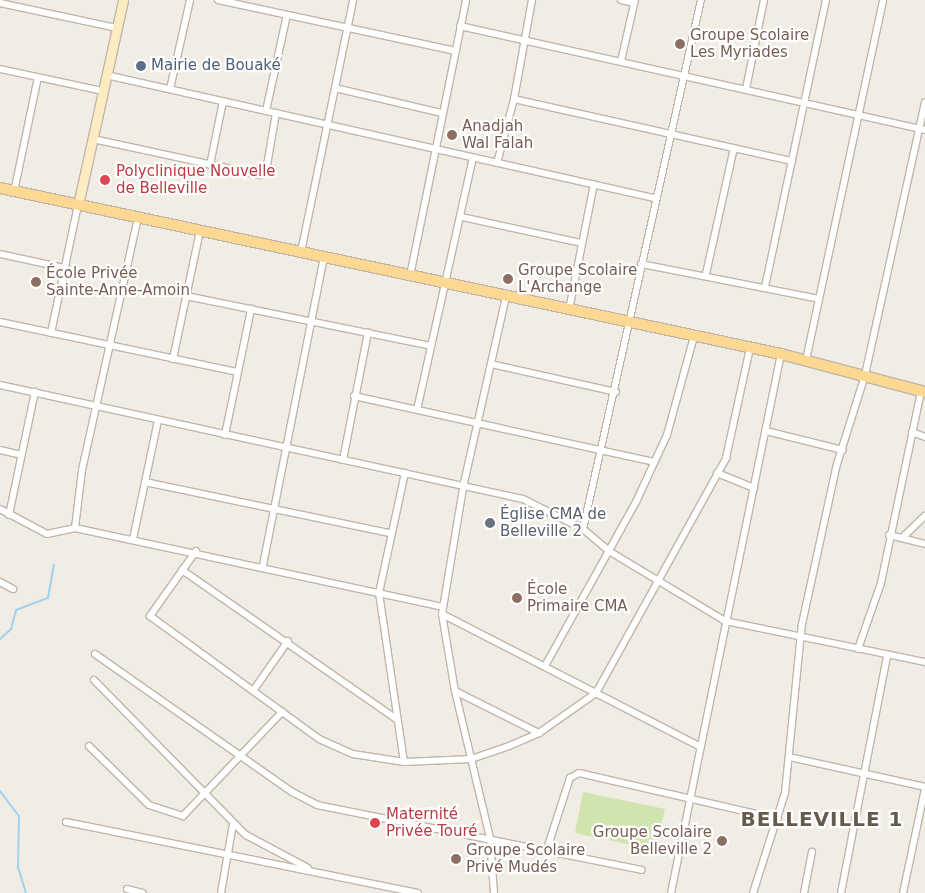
<!DOCTYPE html>
<html>
<head>
<meta charset="utf-8">
<style>
  body { margin:0 }
  #map { position:relative; width:925px; height:893px; overflow:hidden; background:#f1ece4; font-family:"DejaVu Sans",sans-serif }
  div>[style] { position:absolute }
  [style*='--x'] { left:calc(var(--x)*1px); top:calc(var(--y)*1px); width:calc(var(--w)*1px); rotate:calc(var(--a)*1deg) }
  .green>* { inset:0; background:#cfe5ad }
  .stream>* { height:2px; margin:-1px; padding:0 1px; transform-origin:1px; border-radius:1px; background:#a0d2ee }
  .roads { filter:drop-shadow(1px 0 #bfb6a9) drop-shadow(-1px 0 #bfb6a9) drop-shadow(0 1px #bfb6a9) drop-shadow(0 -1px #bfb6a9) }
  .street>* { height:6px; margin:-3px; padding:0 3px; transform-origin:3px; border-radius:3px; background:#fff }
  .secondary>* { height:9px; margin:-4.5px; padding:0 4.5px; transform-origin:4.5px; border-radius:4.5px; background:#fdebc2 }
  .primary>* { height:10px; margin:-5px; padding:0 5px; transform-origin:5px; border-radius:5px; background:#fcd892 }
  .dots>* { width:14px; height:14px; translate:-50% -50%; box-sizing:border-box; border:2px solid #fff; border-radius:50% }
  span { translate:-50% -50%; white-space:nowrap; text-align:center; line-height:1.15; -webkit-text-stroke:4.5px #fff; paint-order:stroke }
  .education-label { font-size:15px; color:#785e54 }
  .left { translate:0 -50%; text-align:left }
  .right { translate:-100% -50%; text-align:right }
  .service-label { font-size:15px; color:#4e5e75 }
  .health-label { font-size:15px; color:#be3a42 }
  .worship-label { font-size:15px; color:#5b616d }
  .district-label { font-size:20px; color:#665a4b; font-weight:700; letter-spacing:1px }
</style>
</head>
<body>
<div id="map">
  <div class="green">
    <i style="clip-path:polygon(583px 792px,665px 809px,656px 850px,575px 833px)"></i>
  </div>
  <div class="stream">
    <i style="--x:0;--y:639;--w:15;--a:-42"></i>
    <i style="--x:11;--y:629;--w:20;--a:-75"></i>
    <i style="--x:16;--y:610;--w:34;--a:-21"></i>
    <i style="--x:48;--y:598;--w:34;--a:-80"></i>
    <i style="--x:0;--y:791;--w:31;--a:53"></i>
    <i style="--x:19;--y:816;--w:51;--a:91.1"></i>
    <i style="--x:18;--y:867;--w:27;--a:73"></i>
  </div>
  <div class="roads">
    <div class="street">
      <i style="--x:218;--y:0;--w:242;--a:12.1"></i>
      <i style="--x:621;--y:0;--w:13;--a:13"></i>
      <i style="--x:0;--y:3;--w:120;--a:12.1"></i>
      <i style="--x:460;--y:26;--w:476;--a:12.6"></i>
      <i style="--x:621;--y:61;--w:63;--a:-77.1"></i>
      <i style="--x:0;--y:69;--w:105;--a:12.1"></i>
      <i style="--x:106;--y:75;--w:562;--a:12.65"></i>
      <i style="--x:335;--y:88;--w:110;--a:13.2"></i>
      <i style="--x:170;--y:89;--w:91;--a:-77.3"></i>
      <i style="--x:746;--y:89;--w:91;--a:-78.6"></i>
      <i style="--x:514;--y:99;--w:285;--a:12.6"></i>
      <i style="--x:266;--y:111;--w:98;--a:-77.7"></i>
      <i style="--x:93;--y:139;--w:171;--a:12.2"></i>
      <i style="--x:260;--y:175;--w:7;--a:-34"></i>
      <i style="--x:266;--y:171;--w:59;--a:-80.2"></i>
      <i style="--x:497;--y:163;--w:66;--a:-75.1"></i>
      <i style="--x:514;--y:99;--w:101;--a:-79.7"></i>
      <i style="--x:210;--y:165;--w:65;--a:-78.5"></i>
      <i style="--x:14;--y:192;--w:117;--a:-78.2"></i>
      <i style="--x:462;--y:217;--w:122;--a:12.3"></i>
      <i style="--x:301;--y:252;--w:257;--a:-78.3"></i>
      <i style="--x:0;--y:254;--w:66;--a:12.2"></i>
      <i style="--x:641;--y:264;--w:181;--a:11.1"></i>
      <i style="--x:706;--y:274;--w:129;--a:-77.5"></i>
      <i style="--x:410;--y:276;--w:282;--a:-78.5"></i>
      <i style="--x:765;--y:287;--w:293;--a:-78"></i>
      <i style="--x:186;--y:296;--w:250;--a:11.5"></i>
      <i style="--x:569;--y:310;--w:128;--a:-78.8"></i>
      <i style="--x:0;--y:322;--w:242;--a:11.9"></i>
      <i style="--x:51;--y:333;--w:131;--a:-78.1"></i>
      <i style="--x:173;--y:359;--w:131;--a:-78.1"></i>
      <i style="--x:806;--y:360;--w:368;--a:-77.9"></i>
      <i style="--x:491;--y:364;--w:128;--a:12.6"></i>
      <i style="--x:0;--y:385;--w:535;--a:12.3"></i>
      <i style="--x:523;--y:499;--w:67;--a:26.6"></i>
      <i style="--x:583;--y:529;--w:34;--a:40"></i>
      <i style="--x:609;--y:551;--w:135;--a:31.1"></i>
      <i style="--x:725;--y:621;--w:204;--a:11.6"></i>
      <i style="--x:354;--y:396;--w:307;--a:12.4"></i>
      <i style="--x:417;--y:410;--w:258;--a:-77.5"></i>
      <i style="--x:766;--y:431;--w:79;--a:13.9"></i>
      <i style="--x:912;--y:432;--w:14;--a:21"></i>
      <i style="--x:225;--y:435;--w:129;--a:-78.3"></i>
      <i style="--x:0;--y:450;--w:22;--a:13"></i>
      <i style="--x:343;--y:460;--w:130;--a:-78.9"></i>
      <i style="--x:717;--y:473;--w:40;--a:22"></i>
      <i style="--x:145;--y:482;--w:250;--a:11.8"></i>
      <i style="--x:0;--y:509;--w:53;--a:28"></i>
      <i style="--x:47;--y:534;--w:29;--a:-12"></i>
      <i style="--x:75;--y:528;--w:376;--a:12.1"></i>
      <i style="--x:9;--y:515;--w:126;--a:-78.1"></i>
      <i style="--x:75;--y:528;--w:58;--a:-83.1"></i>
      <i style="--x:82;--y:470;--w:258;--a:-77.5"></i>
      <i style="--x:583;--y:529;--w:542;--a:-77.43"></i>
      <i style="--x:889;--y:535;--w:37;--a:14"></i>
      <i style="--x:902;--y:538;--w:32;--a:-44"></i>
      <i style="--x:133;--y:539;--w:122;--a:-78.1"></i>
      <i style="--x:196;--y:551;--w:80;--a:125.3"></i>
      <i style="--x:150;--y:616;--w:209;--a:36"></i>
      <i style="--x:319;--y:739;--w:37;--a:24"></i>
      <i style="--x:353;--y:754;--w:52;--a:8.9"></i>
      <i style="--x:404;--y:762;--w:67;--a:-2.6"></i>
      <i style="--x:471;--y:759;--w:40;--a:-18.9"></i>
      <i style="--x:509;--y:746;--w:33;--a:-23"></i>
      <i style="--x:539;--y:733;--w:70;--a:-35.1"></i>
      <i style="--x:596;--y:693;--w:269;--a:-61"></i>
      <i style="--x:726;--y:458;--w:113;--a:-77.7"></i>
      <i style="--x:263;--y:565;--w:314;--a:-78.8"></i>
      <i style="--x:182;--y:570;--w:261;--a:34.8"></i>
      <i style="--x:0;--y:582;--w:15;--a:28"></i>
      <i style="--x:442;--y:614;--w:291;--a:27.2"></i>
      <i style="--x:858;--y:649;--w:70;--a:-70.8"></i>
      <i style="--x:881;--y:583;--w:196;--a:-78.2"></i>
      <i style="--x:95;--y:654;--w:241;--a:35"></i>
      <i style="--x:292;--y:792;--w:28;--a:27"></i>
      <i style="--x:317;--y:805;--w:331;--a:11.3"></i>
      <i style="--x:545;--y:666;--w:188;--a:-61"></i>
      <i style="--x:636;--y:502;--w:74;--a:-65.2"></i>
      <i style="--x:667;--y:435;--w:103;--a:-74.7"></i>
      <i style="--x:94;--y:680;--w:217;--a:45.6"></i>
      <i style="--x:246;--y:835;--w:70;--a:28"></i>
      <i style="--x:253;--y:691;--w:61;--a:-55"></i>
      <i style="--x:455;--y:691;--w:94;--a:26.6"></i>
      <i style="--x:89;--y:746;--w:84;--a:44.5"></i>
      <i style="--x:149;--y:805;--w:36;--a:18"></i>
      <i style="--x:183;--y:816;--w:144;--a:-46.4"></i>
      <i style="--x:789;--y:757;--w:139;--a:12.4"></i>
      <i style="--x:404;--y:762;--w:171;--a:-98.4"></i>
      <i style="--x:379;--y:593;--w:123;--a:-77.8"></i>
      <i style="--x:66;--y:822;--w:359;--a:11.4"></i>
      <i style="--x:547;--y:849;--w:75;--a:-72.1"></i>
      <i style="--x:570;--y:778;--w:10;--a:-29"></i>
      <i style="--x:579;--y:773;--w:204;--a:13"></i>
      <i style="--x:127;--y:889;--w:16;--a:14"></i>
      <i style="--x:221;--y:893;--w:70;--a:-80.1"></i>
      <i style="--x:494;--y:893;--w:55;--a:-94.2"></i>
      <i style="--x:490;--y:838;--w:151;--a:-103.4"></i>
      <i style="--x:455;--y:691;--w:78;--a:-99.6"></i>
      <i style="--x:442;--y:614;--w:133;--a:-80.5"></i>
      <i style="--x:464;--y:483;--w:192;--a:-77.3"></i>
      <i style="--x:671;--y:893;--w:550;--a:-78.47"></i>
      <i style="--x:753;--y:893;--w:105;--a:-72.3"></i>
      <i style="--x:785;--y:793;--w:170;--a:-84.3"></i>
      <i style="--x:802;--y:624;--w:164;--a:-77.7"></i>
      <i style="--x:837;--y:464;--w:93;--a:-72.5"></i>
      <i style="--x:865;--y:375;--w:279;--a:-77.6"></i>
      <i style="--x:804;--y:893;--w:42;--a:-79"></i>
      <i style="--x:841;--y:893;--w:241;--a:-79"></i>
      <i style="--x:903;--y:893;--w:106;--a:-78.1"></i>
    </div>
    <div class="secondary">
      <i style="--x:78;--y:205;--w:210;--a:-77.6"></i>
    </div>
    <div class="primary">
      <i style="--x:0;--y:188;--w:798;--a:12"></i>
      <i style="--x:781;--y:354;--w:149;--a:14.8"></i>
    </div>
  </div>
  <div class="dots">
    <i style="left:680px;top:44px;background:#8d6e63"></i>
    <i style="left:141px;top:66px;background:#5c6f8a"></i>
    <i style="left:452px;top:135px;background:#8d6e63"></i>
    <i style="left:105px;top:180px;background:#e0444e"></i>
    <i style="left:508px;top:279px;background:#8d6e63"></i>
    <i style="left:36px;top:282px;background:#8d6e63"></i>
    <i style="left:490px;top:523px;background:#6b7280"></i>
    <i style="left:517px;top:598px;background:#8d6e63"></i>
    <i style="left:375px;top:823px;background:#e0444e"></i>
    <i style="left:722px;top:841px;background:#8d6e63"></i>
    <i style="left:456px;top:859px;background:#8d6e63"></i>
  </div>
  <div class="education-label">
    <span class="left" style="left:690px;top:44px">Groupe Scolaire<br>Les Myriades</span>
    <span class="left" style="left:462px;top:135px">Anadjah<br>Wal Falah</span>
    <span class="left" style="left:518px;top:279px">Groupe Scolaire<br>L'Archange</span>
    <span class="left" style="left:46px;top:282px">École Privée<br>Sainte-Anne-Amoin</span>
    <span class="left" style="left:527px;top:598px">École<br>Primaire CMA</span>
    <span class="right" style="left:712px;top:841px">Groupe Scolaire<br>Belleville 2</span>
    <span class="left" style="left:466px;top:859px">Groupe Scolaire<br>Privé Mudés</span>
  </div>
  <div class="service-label">
    <span class="left" style="left:151px;top:66px">Mairie de Bouaké</span>
  </div>
  <div class="health-label">
    <span class="left" style="left:116px;top:180px">Polyclinique Nouvelle<br>de Belleville</span>
    <span class="left" style="left:386px;top:823px">Maternité<br>Privée Touré</span>
  </div>
  <div class="worship-label">
    <span class="left" style="left:500px;top:523px">Église CMA de<br>Belleville 2</span>
  </div>
  <div class="district-label">
    <span style="left:822px;top:819px">BELLEVILLE 1</span>
  </div>
</div>
</body>
</html>
